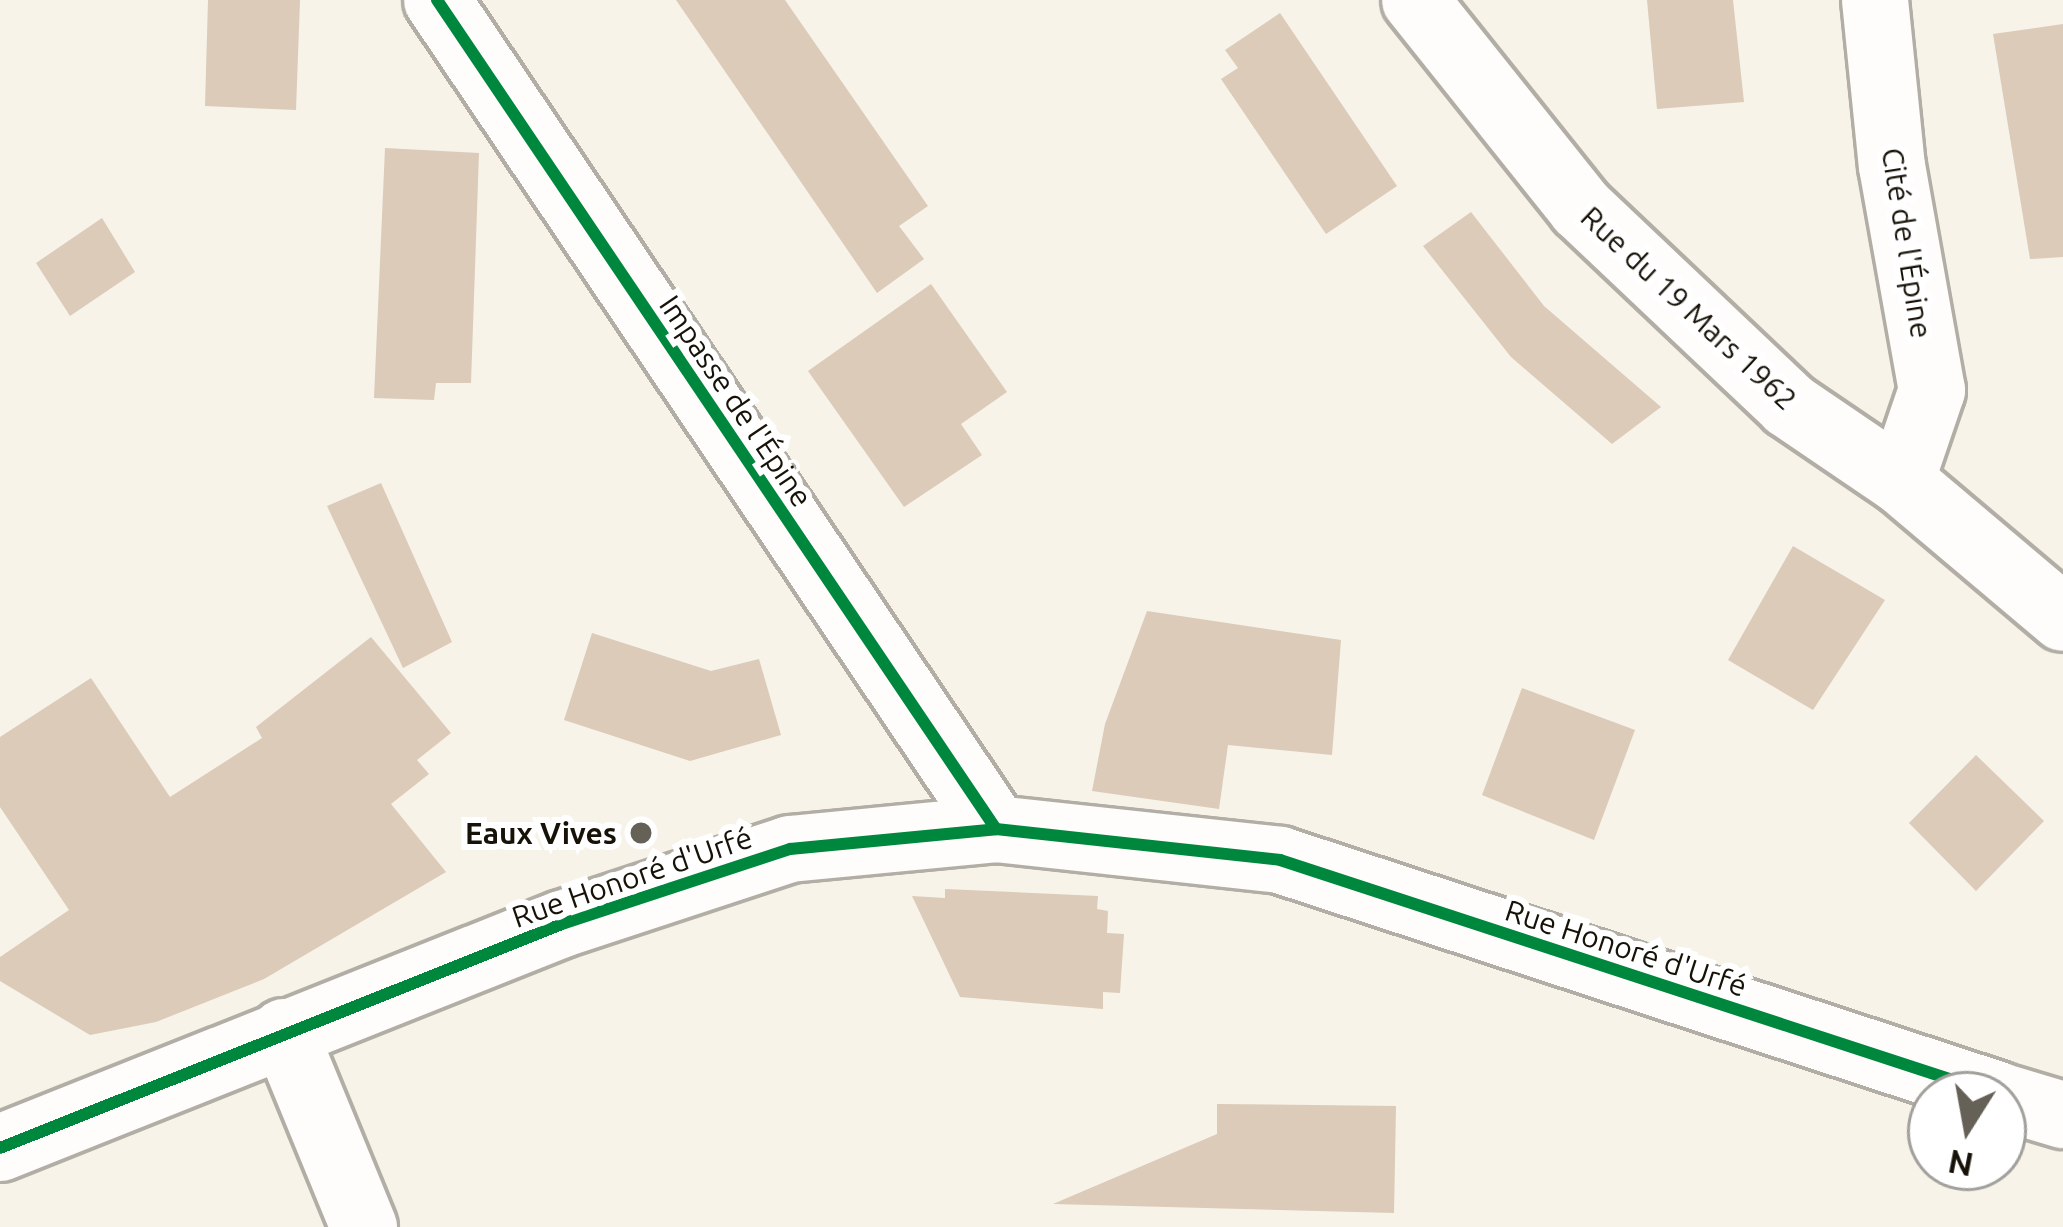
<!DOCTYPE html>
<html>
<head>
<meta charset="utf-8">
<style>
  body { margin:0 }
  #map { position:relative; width:2063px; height:1227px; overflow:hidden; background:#f7f3e9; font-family:Ubuntu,sans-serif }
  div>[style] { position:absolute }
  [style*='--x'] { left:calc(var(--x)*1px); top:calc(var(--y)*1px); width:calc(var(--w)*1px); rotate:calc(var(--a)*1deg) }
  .building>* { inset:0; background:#dbcbb8 }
  .roads { filter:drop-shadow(3px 0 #b2aea5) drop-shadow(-3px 0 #b2aea5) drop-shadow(0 3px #b2aea5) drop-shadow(0 -3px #b2aea5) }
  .minor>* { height:66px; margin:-33px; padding:0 33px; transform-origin:33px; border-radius:33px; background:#fefdfc }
  .cycleway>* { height:12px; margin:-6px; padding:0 6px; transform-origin:6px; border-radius:6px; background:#00873e }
  .dots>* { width:33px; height:33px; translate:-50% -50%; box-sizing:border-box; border:6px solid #fff; border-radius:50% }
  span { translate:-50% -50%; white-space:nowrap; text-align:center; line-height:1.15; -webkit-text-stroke:12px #fff; paint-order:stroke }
  .street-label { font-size:30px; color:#171208 }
  .poi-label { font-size:30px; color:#171208; font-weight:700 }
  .right { translate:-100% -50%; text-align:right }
  .north { position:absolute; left:1907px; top:1071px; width:120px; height:120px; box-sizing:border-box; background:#fff; border:3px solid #a2a09c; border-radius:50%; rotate:191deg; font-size:33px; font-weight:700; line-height:48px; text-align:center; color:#171208 }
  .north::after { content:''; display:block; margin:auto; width:42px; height:54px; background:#656157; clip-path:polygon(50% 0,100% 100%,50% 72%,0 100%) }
</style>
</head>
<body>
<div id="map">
  <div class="building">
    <i style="clip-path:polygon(208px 0,300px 0,296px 110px,205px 106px)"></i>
    <i style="clip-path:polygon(676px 0,785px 0,928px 206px,899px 226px,924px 259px,877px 293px)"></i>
    <i style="clip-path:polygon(1647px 0,1733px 0,1744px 102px,1657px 109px)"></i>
    <i style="clip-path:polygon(1280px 13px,1397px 186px,1326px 234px,1221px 79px,1238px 68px,1225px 50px)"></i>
    <i style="clip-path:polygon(2063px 24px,2063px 257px,2030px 259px,1993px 34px)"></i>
    <i style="clip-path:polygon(385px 148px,479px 153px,471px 383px,436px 383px,434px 400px,374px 398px)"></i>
    <i style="clip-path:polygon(1471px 212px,1544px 306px,1661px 407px,1612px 444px,1511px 357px,1423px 246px)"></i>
    <i style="clip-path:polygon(102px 218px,135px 272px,70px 316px,36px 263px)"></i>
    <i style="clip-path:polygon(931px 284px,1007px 392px,961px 424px,982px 455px,904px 507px,808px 371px)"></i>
    <i style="clip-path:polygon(381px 483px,452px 642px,403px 668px,327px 506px)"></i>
    <i style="clip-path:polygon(1793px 546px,1885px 600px,1813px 710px,1728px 660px)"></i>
    <i style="clip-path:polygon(1147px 611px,1341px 640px,1332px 755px,1228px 745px,1219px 809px,1092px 791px,1105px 724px)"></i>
    <i style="clip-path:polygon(592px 633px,711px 671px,759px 659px,781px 735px,690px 761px,564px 720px)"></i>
    <i style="clip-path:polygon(371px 637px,451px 733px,417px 760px,429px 774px,391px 804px,446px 872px,264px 979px,156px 1022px,90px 1035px,0 981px,0 957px,69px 910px,0 807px,0 737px,91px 678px,170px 797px,262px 738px,256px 727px)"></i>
    <i style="clip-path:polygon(1522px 688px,1635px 730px,1594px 840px,1482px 795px)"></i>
    <i style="clip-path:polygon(1976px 755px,2044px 821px,1976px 891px,1909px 823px)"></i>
    <i style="clip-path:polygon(945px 889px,1098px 896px,1097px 909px,1108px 911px,1107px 933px,1124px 934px,1120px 993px,1103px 992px,1103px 1009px,960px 997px,912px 896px,945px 898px)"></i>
    <i style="clip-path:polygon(1217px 1104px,1396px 1106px,1394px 1213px,1053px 1204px,1217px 1134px)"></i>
  </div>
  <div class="roads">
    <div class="minor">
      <i style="--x:437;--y:0;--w:1000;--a:56.01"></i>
      <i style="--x:1415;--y:0;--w:266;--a:51.4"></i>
      <i style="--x:1581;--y:208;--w:286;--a:43.4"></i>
      <i style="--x:1789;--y:405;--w:135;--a:34.2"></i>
      <i style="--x:1901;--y:481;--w:212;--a:40.2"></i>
      <i style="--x:1875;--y:0;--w:167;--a:84.2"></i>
      <i style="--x:1892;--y:166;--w:228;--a:79.9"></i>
      <i style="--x:1932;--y:390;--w:96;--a:108.8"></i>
      <i style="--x:284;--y:1032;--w:211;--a:67.7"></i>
      <i style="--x:2003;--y:1097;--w:63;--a:16.7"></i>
      <i style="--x:0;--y:1148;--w:605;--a:-21.73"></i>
      <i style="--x:562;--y:924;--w:240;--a:-18.2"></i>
      <i style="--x:790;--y:849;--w:207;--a:-5.5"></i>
      <i style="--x:996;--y:829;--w:286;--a:6.2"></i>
      <i style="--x:1280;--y:860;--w:755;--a:18.12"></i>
    </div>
  </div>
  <div class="cycleway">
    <i style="--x:437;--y:0;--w:1000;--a:56.01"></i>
    <i style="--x:0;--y:1148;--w:605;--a:-21.73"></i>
    <i style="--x:562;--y:924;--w:240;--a:-18.2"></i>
    <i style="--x:790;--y:849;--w:207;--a:-5.5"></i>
    <i style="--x:996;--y:829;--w:286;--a:6.2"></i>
    <i style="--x:1280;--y:860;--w:755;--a:18.12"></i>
  </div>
  <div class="dots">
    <i style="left:641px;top:833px;background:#656157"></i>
  </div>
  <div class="street-label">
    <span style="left:1907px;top:243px;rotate:81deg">Cité de l'Épine</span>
    <span style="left:1689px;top:308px;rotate:43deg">Rue du 19 Mars 1962</span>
    <span style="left:736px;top:401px;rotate:56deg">Impasse de l'Épine</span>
    <span style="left:632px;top:877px;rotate:-19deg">Rue Honoré d'Urfé</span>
    <span style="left:1626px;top:948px;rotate:18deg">Rue Honoré d'Urfé</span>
  </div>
  <div class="poi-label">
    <span class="right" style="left:617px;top:833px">Eaux Vives</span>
  </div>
  <div class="north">N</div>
</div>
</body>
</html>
